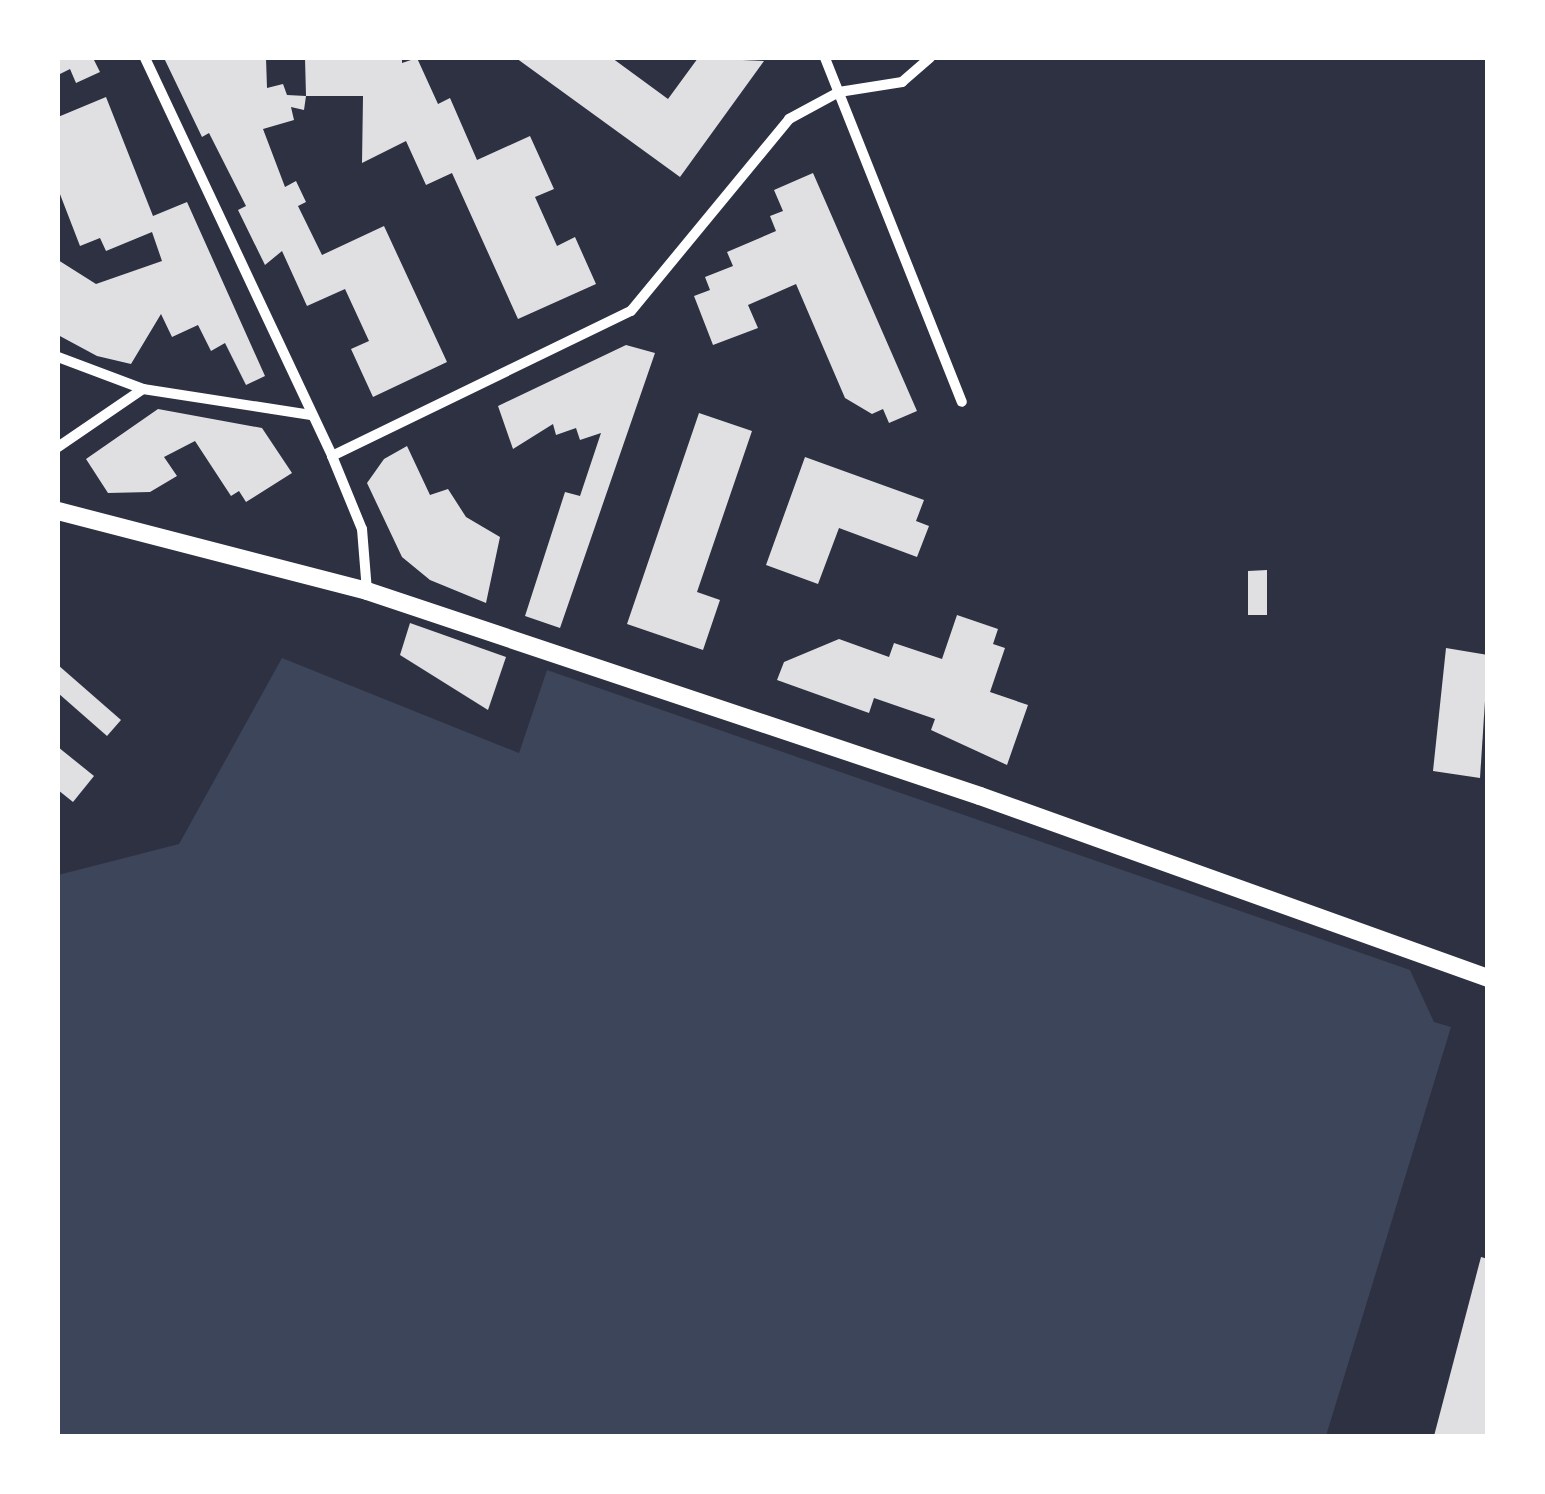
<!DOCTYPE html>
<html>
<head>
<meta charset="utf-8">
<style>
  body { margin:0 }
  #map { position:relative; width:1545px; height:1494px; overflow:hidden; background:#2d3142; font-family:"Fira Sans Condensed",sans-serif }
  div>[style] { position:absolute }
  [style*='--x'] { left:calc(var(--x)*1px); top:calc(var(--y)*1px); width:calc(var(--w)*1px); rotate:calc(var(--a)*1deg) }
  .green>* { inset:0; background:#3c4559 }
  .building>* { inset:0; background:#e0e0e3 }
  .minor>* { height:10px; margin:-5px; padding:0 5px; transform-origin:5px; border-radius:5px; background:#fff }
  .tertiary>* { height:18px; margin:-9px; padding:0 9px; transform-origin:9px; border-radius:9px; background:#fff }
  span { translate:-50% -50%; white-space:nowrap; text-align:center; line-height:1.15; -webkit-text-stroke:9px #fff; paint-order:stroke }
  .frame { position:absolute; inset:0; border:60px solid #fff; pointer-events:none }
</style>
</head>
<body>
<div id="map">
  <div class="green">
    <i style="clip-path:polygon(282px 658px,519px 753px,547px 670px,1410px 970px,1434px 1022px,1451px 1027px,1326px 1436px,58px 1436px,58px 875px,179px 844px)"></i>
  </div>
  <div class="building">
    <i style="clip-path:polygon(58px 58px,93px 58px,100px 72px,76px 83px,70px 69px,58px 75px)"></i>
    <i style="clip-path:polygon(164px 58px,266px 58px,267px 88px,283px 84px,287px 95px,306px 96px,304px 110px,291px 107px,294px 120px,263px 129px,285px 187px,296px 181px,306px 202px,298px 206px,322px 255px,384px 226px,447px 362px,373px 397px,351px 349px,369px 341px,345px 289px,307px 306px,282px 251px,265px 265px,238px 210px,246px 206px,209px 133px,202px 137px)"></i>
    <i style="clip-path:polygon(305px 58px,402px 58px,402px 63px,417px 58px,438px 104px,450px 98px,477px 160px,530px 136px,554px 189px,535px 197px,557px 246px,575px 237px,596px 284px,518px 319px,452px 173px,426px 185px,406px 141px,362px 163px,363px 96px,306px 96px)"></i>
    <i style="clip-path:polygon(516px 58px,612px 58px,668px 99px,698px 58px,764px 61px,680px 177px)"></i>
    <i style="clip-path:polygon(106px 97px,153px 216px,187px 202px,265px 376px,246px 385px,225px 343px,211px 351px,198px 325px,172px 337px,161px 314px,131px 364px,97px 356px,58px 335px,58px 260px,96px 284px,162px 261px,152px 232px,106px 251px,100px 238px,80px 246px,58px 189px,58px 117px)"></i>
    <i style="clip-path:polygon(813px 173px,917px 411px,889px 423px,883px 409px,872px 414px,845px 398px,796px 284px,748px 305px,758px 328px,713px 345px,694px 296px,710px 290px,705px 277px,733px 266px,727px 252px,776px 231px,770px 216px,783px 211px,774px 190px)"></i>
    <i style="clip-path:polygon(626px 345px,655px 353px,560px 628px,525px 616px,565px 492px,580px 496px,601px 433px,580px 440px,576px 428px,556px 435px,553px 424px,513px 449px,498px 406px)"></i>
    <i style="clip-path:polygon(158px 409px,262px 428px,292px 473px,246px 502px,239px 491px,231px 496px,195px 441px,164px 457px,177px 476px,150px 492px,108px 493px,86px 459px)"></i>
    <i style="clip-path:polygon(699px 413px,752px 431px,697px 592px,720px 600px,703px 650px,627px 624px)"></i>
    <i style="clip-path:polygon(407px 446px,430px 495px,448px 489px,466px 517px,500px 537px,486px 603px,430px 580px,402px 557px,367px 483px,384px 459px)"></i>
    <i style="clip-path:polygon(805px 457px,924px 500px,916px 521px,929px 526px,917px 557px,839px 528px,818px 584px,766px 565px)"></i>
    <i style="clip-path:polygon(1267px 570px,1267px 615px,1248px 615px,1248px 571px)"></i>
    <i style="clip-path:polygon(957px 615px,998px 629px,993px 644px,1005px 648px,990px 692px,1028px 705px,1007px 765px,931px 730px,935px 719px,874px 698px,869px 713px,777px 680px,784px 662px,839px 639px,889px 657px,894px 643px,942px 659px)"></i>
    <i style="clip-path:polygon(410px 623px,506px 657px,488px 710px,400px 655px)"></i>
    <i style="clip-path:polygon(1446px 648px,1488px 655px,1480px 778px,1433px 771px)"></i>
    <i style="clip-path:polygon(58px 665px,121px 720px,107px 736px,58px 693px)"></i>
    <i style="clip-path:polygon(58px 747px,94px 776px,73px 802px,58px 790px)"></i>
    <i style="clip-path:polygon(1481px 1257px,1488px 1259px,1488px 1436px,1434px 1436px)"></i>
  </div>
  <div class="minor">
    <i style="--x:145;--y:58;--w:440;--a:64.8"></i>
    <i style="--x:332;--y:456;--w:79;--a:67.7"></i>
    <i style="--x:362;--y:529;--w:62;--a:85.4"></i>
    <i style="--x:825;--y:58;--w:370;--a:68.3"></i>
    <i style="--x:58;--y:357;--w:91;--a:20.6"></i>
    <i style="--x:143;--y:389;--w:170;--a:8.8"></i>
    <i style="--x:58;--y:447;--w:103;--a:-34.3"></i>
    <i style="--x:332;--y:456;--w:332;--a:-25.9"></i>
    <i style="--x:631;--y:311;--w:249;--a:-50.5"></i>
    <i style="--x:789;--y:119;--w:57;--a:-28.4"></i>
    <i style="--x:839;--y:92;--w:64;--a:-9"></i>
    <i style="--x:902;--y:82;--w:37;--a:-41"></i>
  </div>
  <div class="tertiary">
    <i style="--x:58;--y:511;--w:319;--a:14.5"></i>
    <i style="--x:367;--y:591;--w:646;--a:18.49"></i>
    <i style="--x:980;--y:796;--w:540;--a:19.71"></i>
  </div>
  <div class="frame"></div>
</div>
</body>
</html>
